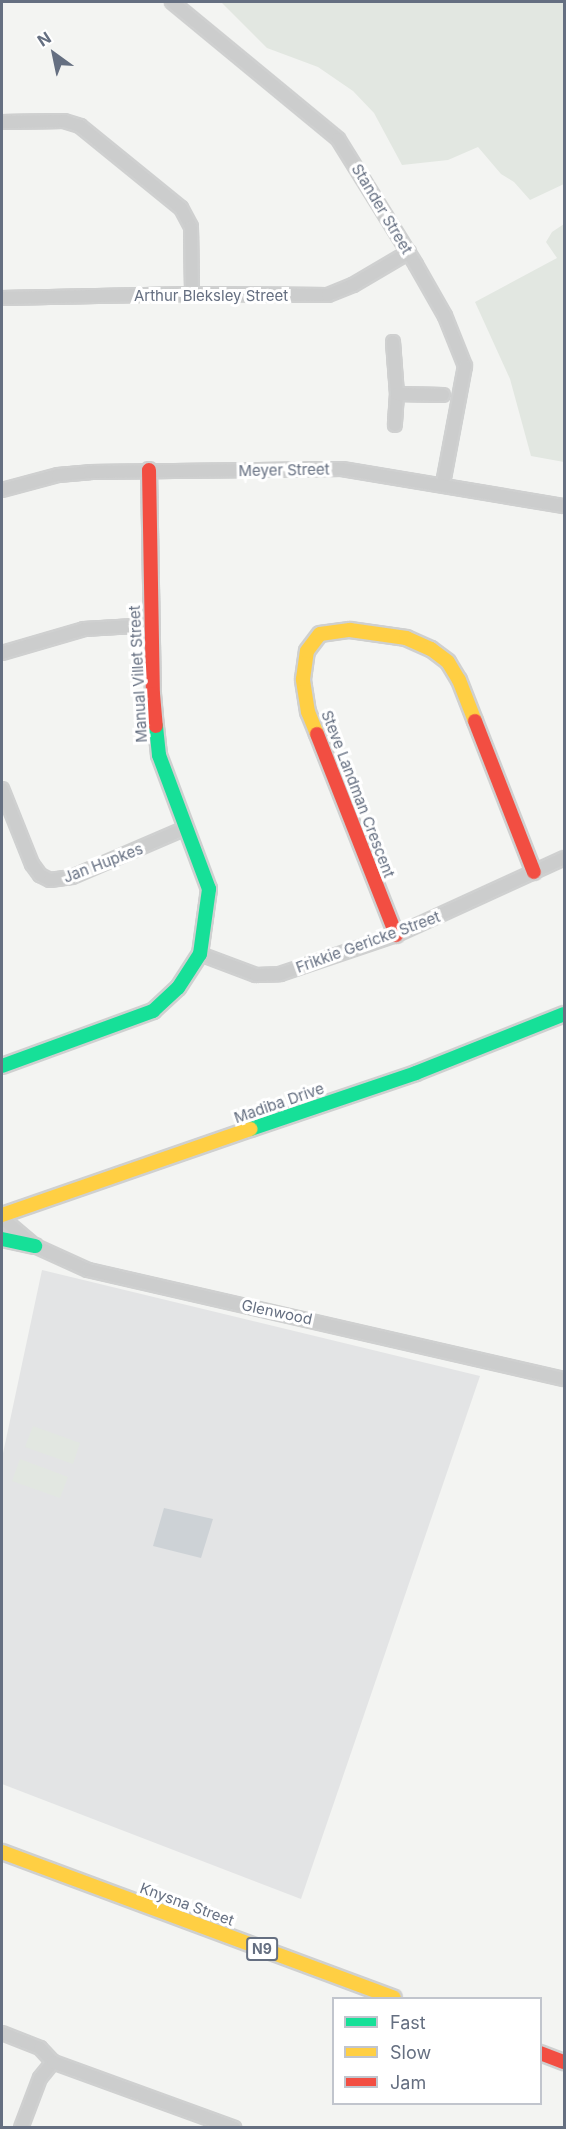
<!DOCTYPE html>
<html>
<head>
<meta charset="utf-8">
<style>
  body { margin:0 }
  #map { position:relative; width:566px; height:2129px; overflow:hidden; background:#f3f4f2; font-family:Inter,sans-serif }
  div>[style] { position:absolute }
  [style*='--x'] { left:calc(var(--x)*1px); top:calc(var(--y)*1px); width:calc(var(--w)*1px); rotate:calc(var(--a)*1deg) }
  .built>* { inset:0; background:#e3e4e5 }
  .green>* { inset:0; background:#e2e7e1 }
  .water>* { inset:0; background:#cdd2d6 }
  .roads { filter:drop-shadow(2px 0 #cfd0d0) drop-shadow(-2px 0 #cfd0d0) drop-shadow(0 2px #cfd0d0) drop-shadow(0 -2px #cfd0d0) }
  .street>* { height:12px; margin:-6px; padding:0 6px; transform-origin:6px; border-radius:6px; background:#cccdcd }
  .fast>* { height:14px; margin:-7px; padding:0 7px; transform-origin:7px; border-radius:7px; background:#16e098 }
  .slow>* { height:14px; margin:-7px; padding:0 7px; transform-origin:7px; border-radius:7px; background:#ffcf43 }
  .jam>* { height:14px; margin:-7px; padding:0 7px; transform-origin:7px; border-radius:7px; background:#f24e42 }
  span { translate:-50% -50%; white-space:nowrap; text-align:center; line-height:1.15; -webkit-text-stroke:6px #fff; paint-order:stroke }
  .shield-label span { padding:2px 4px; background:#fff; border:2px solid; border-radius:4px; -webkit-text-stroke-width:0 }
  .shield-label { font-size:14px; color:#656f81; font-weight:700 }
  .street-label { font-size:15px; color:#656f81 }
  .frame { position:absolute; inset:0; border:3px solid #656f81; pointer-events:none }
  .legend { position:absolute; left:332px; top:1997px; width:210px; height:108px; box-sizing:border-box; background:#fff; border:2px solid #c1c5cd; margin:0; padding:8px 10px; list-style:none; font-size:18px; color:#656f81 }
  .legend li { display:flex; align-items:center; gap:12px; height:30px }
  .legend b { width:30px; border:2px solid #c1c5cd }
  .north { position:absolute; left:24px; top:24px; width:60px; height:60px; -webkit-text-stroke:4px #fff; paint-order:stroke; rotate:327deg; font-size:16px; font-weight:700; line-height:24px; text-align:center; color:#656f81 }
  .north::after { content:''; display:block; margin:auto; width:21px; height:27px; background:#656f81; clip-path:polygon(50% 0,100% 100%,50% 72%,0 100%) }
</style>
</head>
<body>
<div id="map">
  <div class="built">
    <i style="clip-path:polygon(42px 1270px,480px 1376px,301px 1899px,2px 1784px,2px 1458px)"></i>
  </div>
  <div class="green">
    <i style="clip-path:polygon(221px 2px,564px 2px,564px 184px,530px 200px,514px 182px,501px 174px,478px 147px,448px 160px,402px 165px,374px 113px,353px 91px,318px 67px,267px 48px)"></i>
    <i style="clip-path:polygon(564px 224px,564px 462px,531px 456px,510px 379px,475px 302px,557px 258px,546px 242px,552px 232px)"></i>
    <i style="clip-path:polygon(33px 1426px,80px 1443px,73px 1464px,25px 1447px)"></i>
    <i style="clip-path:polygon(20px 1459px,68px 1477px,60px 1498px,12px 1481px)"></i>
  </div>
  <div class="water">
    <i style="clip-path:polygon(164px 1508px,213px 1519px,201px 1558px,153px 1546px)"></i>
  </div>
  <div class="roads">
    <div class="street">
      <i style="--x:172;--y:2;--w:215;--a:39.5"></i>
      <i style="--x:338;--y:139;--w:148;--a:58.2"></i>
      <i style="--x:416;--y:265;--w:59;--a:60.4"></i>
      <i style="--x:445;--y:316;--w:54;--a:68.2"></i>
      <i style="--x:465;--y:366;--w:120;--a:100.6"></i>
      <i style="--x:2;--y:122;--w:62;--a:-0.9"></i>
      <i style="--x:64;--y:121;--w:17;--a:17"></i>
      <i style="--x:80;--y:126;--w:130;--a:39.1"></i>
      <i style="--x:181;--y:208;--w:21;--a:62"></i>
      <i style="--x:191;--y:227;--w:67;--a:89.1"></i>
      <i style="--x:2;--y:298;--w:190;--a:-1.2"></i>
      <i style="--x:192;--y:294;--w:136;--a:0.4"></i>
      <i style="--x:328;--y:295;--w:27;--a:-22"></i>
      <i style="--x:353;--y:285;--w:65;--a:-30.5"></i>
      <i style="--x:393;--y:342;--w:52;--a:85.6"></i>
      <i style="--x:397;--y:394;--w:31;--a:94"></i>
      <i style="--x:397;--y:394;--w:46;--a:1.2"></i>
      <i style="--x:2;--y:490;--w:58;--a:-15"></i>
      <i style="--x:58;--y:475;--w:32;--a:-5"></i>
      <i style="--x:90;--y:472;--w:252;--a:-0.7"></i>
      <i style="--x:342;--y:469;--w:225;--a:9.5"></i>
      <i style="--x:2;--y:653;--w:85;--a:-16.3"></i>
      <i style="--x:84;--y:629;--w:67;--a:-3.4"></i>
      <i style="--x:2;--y:789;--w:81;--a:68.2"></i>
      <i style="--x:32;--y:864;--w:14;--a:54"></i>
      <i style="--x:40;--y:875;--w:11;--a:27"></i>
      <i style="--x:50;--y:880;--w:22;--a:-8"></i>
      <i style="--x:72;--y:877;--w:124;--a:-23.3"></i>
      <i style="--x:200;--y:954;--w:60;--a:20.6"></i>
      <i style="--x:256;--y:975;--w:24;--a:-2"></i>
      <i style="--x:280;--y:974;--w:122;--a:-18.6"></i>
      <i style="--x:396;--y:935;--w:185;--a:-24.6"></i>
      <i style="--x:2;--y:1218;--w:43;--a:40.3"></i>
      <i style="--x:35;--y:1246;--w:58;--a:24.4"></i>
      <i style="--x:88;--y:1270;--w:488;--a:12.9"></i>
      <i style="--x:2;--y:2033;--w:41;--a:21.5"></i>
      <i style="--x:40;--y:2048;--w:19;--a:47"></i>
      <i style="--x:21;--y:2128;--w:53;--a:-69.2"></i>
      <i style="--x:40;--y:2078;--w:21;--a:-51"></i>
      <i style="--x:53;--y:2062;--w:193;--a:20"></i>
    </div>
    <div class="fast">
      <i style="--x:2;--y:1066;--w:161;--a:-20"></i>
      <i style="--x:153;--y:1011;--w:34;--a:-43"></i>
      <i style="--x:178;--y:988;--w:40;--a:-57.1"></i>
      <i style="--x:200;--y:954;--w:66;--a:-82.1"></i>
      <i style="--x:209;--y:889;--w:143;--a:-110.5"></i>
      <i style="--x:159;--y:755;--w:29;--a:-96"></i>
      <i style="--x:251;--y:1129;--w:174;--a:-18.7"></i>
      <i style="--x:416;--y:1073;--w:159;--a:-21.7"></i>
      <i style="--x:2;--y:1239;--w:34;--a:12"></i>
    </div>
    <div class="slow">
      <i style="--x:317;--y:734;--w:24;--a:-112"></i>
      <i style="--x:308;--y:712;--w:33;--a:-99"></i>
      <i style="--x:303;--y:679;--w:28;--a:-82"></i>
      <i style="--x:307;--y:651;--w:21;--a:-53"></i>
      <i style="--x:320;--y:634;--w:30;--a:-8"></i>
      <i style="--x:350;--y:630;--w:57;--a:8.1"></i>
      <i style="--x:406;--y:638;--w:27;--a:24"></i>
      <i style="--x:431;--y:649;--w:21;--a:37"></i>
      <i style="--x:448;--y:662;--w:21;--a:59"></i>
      <i style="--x:459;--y:680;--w:44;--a:68.7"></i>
      <i style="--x:2;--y:1215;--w:263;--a:-19.1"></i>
      <i style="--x:2;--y:1852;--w:418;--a:20.4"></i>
    </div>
    <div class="jam">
      <i style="--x:149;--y:470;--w:224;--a:89"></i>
      <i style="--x:153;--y:694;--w:32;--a:85"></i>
      <i style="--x:475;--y:721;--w:162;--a:68.7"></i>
      <i style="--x:317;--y:734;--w:216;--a:68.5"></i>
      <i style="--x:540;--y:2053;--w:26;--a:21"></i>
    </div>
  </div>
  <div class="shield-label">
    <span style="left:262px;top:1949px">N9</span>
  </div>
  <div class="street-label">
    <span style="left:382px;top:209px;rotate:59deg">Stander Street</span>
    <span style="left:211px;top:296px">Arthur Bleksley Street</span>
    <span style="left:284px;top:470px;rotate:-1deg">Meyer Street</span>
    <span style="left:138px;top:674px;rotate:-93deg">Manual Villet Street</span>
    <span style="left:358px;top:794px;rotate:69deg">Steve Landman Crescent</span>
    <span style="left:103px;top:863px;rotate:-21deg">Jan Hupkes</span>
    <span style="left:368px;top:942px;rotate:-20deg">Frikkie Gericke Street</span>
    <span style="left:279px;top:1103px;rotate:-19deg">Madiba Drive</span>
    <span style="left:277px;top:1312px;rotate:12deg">Glenwood</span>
    <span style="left:187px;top:1904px;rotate:20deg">Knysna Street</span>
  </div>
  <div class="frame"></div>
  <ul class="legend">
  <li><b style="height:8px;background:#16e098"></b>Fast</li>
  <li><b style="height:8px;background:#ffcf43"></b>Slow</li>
  <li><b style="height:8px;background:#f24e42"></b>Jam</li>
  </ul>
  <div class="north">N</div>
</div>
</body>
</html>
